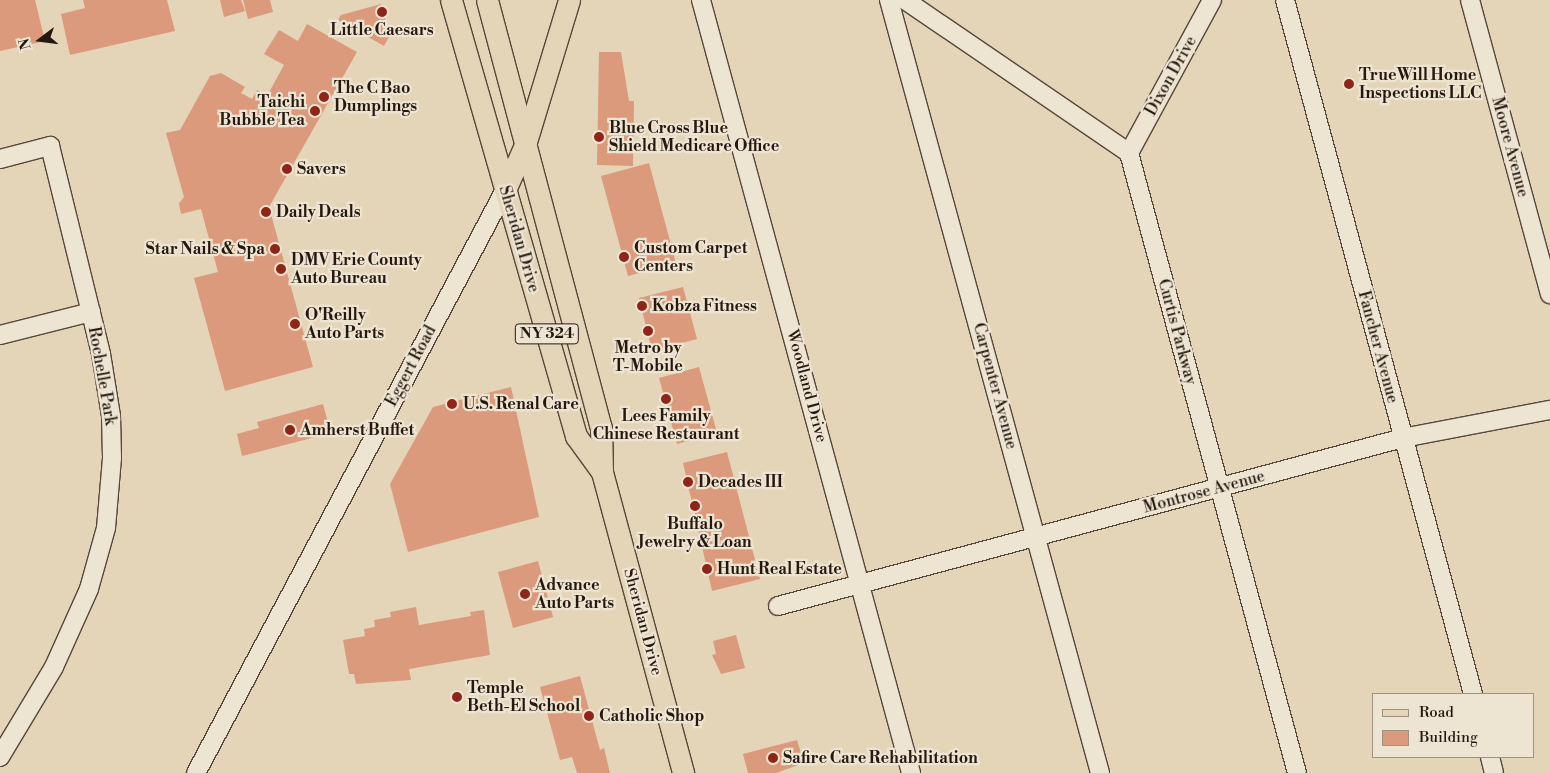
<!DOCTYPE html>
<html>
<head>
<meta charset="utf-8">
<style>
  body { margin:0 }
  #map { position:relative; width:1550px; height:773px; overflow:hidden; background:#e4d5b9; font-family:"Libre Bodoni",serif }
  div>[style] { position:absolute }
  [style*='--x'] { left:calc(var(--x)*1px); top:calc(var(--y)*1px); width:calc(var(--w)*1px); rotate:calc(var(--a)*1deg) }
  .building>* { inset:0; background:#db9a7c }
  .roads { filter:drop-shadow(1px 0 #56473a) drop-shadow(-1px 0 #56473a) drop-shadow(0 1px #56473a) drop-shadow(0 -1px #56473a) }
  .minor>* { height:18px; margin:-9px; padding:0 9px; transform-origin:9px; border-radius:9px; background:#ede4d2 }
  .major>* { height:21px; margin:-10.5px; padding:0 10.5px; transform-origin:10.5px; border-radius:10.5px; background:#e4d5b9 }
  .dots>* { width:14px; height:14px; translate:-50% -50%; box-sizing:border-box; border:2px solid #ede4d2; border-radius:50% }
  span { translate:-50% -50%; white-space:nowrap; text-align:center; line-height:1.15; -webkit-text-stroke:4.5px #ede4d2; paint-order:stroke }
  .shield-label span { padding:1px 4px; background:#ede4d2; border:1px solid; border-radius:4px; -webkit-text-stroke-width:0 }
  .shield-label { font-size:15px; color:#26180f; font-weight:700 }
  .poi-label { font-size:16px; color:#26180f; font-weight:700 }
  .left { translate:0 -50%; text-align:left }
  .right { translate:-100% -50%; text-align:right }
  .street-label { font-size:16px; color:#26180f }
  .legend { position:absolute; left:1372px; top:693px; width:162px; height:65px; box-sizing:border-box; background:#ede4d2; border:1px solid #9d9284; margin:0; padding:6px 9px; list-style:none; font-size:15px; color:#26180f }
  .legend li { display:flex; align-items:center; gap:10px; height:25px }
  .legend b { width:25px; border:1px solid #9d9284 }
  .north { position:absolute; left:15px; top:15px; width:50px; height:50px; -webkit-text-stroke:4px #ede4d2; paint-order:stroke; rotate:255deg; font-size:14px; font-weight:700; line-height:20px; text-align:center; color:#26180f }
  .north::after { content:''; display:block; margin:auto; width:18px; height:22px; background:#26180f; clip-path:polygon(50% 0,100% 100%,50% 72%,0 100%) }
</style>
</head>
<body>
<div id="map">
  <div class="building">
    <i style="clip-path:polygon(0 0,35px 0,45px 41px,0 51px)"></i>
    <i style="clip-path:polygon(83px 0,167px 0,175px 31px,70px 55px,61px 14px,85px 8px)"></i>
    <i style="clip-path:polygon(220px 0,241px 0,245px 11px,224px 17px)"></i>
    <i style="clip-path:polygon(243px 0,270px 0,273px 12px,248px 19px)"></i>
    <i style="clip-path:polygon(381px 4px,390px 35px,384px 46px,338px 20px,341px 15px)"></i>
    <i style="clip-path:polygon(307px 24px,357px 52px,269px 207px,313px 367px,225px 391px,194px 278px,218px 272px,201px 209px,181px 214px,179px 203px,184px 197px,166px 133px,180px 130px,210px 76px,221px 73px,245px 87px,241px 93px,252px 99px,257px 90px,267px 96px,284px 65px,264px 54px,279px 30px,298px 41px)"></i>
    <i style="clip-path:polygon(599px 52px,621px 52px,629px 101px,634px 101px,633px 166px,597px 165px)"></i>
    <i style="clip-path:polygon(649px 163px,676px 263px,628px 276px,601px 176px)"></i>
    <i style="clip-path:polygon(683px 287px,697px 339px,652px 351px,639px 298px)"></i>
    <i style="clip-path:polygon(699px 367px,717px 433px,677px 444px,659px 378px)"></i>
    <i style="clip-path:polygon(511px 387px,539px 517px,408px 552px,390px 484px,433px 407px)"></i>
    <i style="clip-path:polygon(323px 404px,331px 433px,242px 456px,237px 434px,259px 428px,257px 422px)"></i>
    <i style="clip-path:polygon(727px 452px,760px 579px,712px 591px,683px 463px)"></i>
    <i style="clip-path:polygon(538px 561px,553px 617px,513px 628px,498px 572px)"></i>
    <i style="clip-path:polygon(416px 607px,419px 625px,471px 616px,470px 612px,484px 610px,490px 655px,409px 669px,411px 680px,356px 684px,354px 674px,349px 674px,343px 640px,365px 636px,364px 629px,375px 627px,374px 620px,391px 617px,390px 612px)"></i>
    <i style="clip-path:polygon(736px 635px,745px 668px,721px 674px,712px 655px,716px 654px,713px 641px)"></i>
    <i style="clip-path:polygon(580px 676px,600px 750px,604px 748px,610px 773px,577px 773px,572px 757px,560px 760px,540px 687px)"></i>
    <i style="clip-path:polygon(797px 740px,804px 763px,776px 773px,748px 773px,743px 754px)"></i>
  </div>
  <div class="roads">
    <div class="minor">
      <i style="--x:701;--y:0;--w:801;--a:74.8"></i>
      <i style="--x:889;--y:0;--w:801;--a:74.73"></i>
      <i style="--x:905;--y:0;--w:271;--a:34.3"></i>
      <i style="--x:1129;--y:153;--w:642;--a:74.84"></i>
      <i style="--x:1285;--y:0;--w:719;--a:74.84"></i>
      <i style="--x:1470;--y:0;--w:305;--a:74.8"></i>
      <i style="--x:1129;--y:153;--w:174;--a:-61.5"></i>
      <i style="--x:0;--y:159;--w:52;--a:-14.6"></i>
      <i style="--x:50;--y:146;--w:214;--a:76.2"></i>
      <i style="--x:101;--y:354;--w:63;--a:80.8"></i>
      <i style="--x:111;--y:416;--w:42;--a:88.6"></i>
      <i style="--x:112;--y:458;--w:70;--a:94.9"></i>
      <i style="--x:106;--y:528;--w:63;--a:105.6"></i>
      <i style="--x:89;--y:589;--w:85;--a:114.2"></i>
      <i style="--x:54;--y:667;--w:105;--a:121"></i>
      <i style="--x:0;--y:335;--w:94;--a:-14.2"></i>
      <i style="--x:778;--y:606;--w:647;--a:-15.05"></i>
      <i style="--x:1403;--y:438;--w:150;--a:-10.8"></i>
      <i style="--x:1490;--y:757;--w:16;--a:76"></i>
      <i style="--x:196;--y:773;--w:660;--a:-62.08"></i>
    </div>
    <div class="major">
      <i style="--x:451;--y:0;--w:454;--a:74"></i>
      <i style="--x:576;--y:436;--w:44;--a:54.2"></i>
      <i style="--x:487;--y:0;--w:442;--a:75.1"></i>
      <i style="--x:601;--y:427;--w:45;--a:88.7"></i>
      <i style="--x:602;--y:472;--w:312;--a:74.9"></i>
      <i style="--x:505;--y:190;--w:49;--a:-66"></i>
      <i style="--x:525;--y:145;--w:152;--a:-73.1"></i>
    </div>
  </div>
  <div class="dots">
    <i style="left:382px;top:12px;background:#8f2418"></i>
    <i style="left:1349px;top:84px;background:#8f2418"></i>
    <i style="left:324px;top:97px;background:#8f2418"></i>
    <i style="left:315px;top:111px;background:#8f2418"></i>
    <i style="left:599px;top:137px;background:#8f2418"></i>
    <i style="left:287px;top:169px;background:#8f2418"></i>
    <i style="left:266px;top:212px;background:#8f2418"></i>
    <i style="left:275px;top:249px;background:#8f2418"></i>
    <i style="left:624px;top:257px;background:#8f2418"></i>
    <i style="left:281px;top:269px;background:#8f2418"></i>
    <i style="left:642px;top:306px;background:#8f2418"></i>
    <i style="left:295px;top:324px;background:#8f2418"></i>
    <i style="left:648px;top:331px;background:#8f2418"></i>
    <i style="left:666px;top:399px;background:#8f2418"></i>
    <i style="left:452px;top:404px;background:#8f2418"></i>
    <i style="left:290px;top:430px;background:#8f2418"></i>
    <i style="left:688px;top:482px;background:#8f2418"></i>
    <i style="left:695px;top:506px;background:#8f2418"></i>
    <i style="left:707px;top:569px;background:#8f2418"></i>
    <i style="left:525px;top:594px;background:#8f2418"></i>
    <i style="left:457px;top:697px;background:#8f2418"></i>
    <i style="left:589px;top:716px;background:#8f2418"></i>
    <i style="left:773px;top:758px;background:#8f2418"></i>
  </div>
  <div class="shield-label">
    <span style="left:547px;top:334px">NY 324</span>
  </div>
  <div class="poi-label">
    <span style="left:382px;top:30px">Little Caesars</span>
    <span class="left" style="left:1359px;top:84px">TrueWill Home<br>Inspections LLC</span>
    <span class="left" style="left:334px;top:97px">The C Bao<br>Dumplings</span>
    <span class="right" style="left:305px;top:111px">Taichi<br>Bubble Tea</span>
    <span class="left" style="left:609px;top:137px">Blue Cross Blue<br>Shield Medicare Office</span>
    <span class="left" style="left:297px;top:169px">Savers</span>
    <span class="left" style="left:276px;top:212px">Daily Deals</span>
    <span class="left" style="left:634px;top:257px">Custom Carpet<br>Centers</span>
    <span class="right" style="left:265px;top:249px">Star Nails &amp; Spa</span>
    <span class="left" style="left:291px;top:269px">DMV Erie County<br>Auto Bureau</span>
    <span class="left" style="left:652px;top:306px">Kobza Fitness</span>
    <span class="left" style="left:305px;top:324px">O'Reilly<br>Auto Parts</span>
    <span style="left:648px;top:357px">Metro by<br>T-Mobile</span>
    <span class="left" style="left:463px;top:404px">U.S. Renal Care</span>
    <span style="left:666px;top:425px">Lees Family<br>Chinese Restaurant</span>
    <span class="left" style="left:300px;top:430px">Amherst Buffet</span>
    <span class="left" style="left:698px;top:482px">Decades III</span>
    <span style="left:695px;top:533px">Buffalo<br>Jewelry &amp; Loan</span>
    <span class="left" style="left:717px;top:569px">Hunt Real Estate</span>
    <span class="left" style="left:535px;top:594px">Advance<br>Auto Parts</span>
    <span class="left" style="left:467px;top:697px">Temple<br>Beth-El School</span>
    <span class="left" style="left:599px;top:716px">Catholic Shop</span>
    <span class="left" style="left:783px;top:758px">Safire Care Rehabilitation</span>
  </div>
  <div class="street-label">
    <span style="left:1171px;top:76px;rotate:-61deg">Dixon Drive</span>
    <span style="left:1510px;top:147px;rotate:75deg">Moore Avenue</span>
    <span style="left:519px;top:239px;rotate:74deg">Sheridan Drive</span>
    <span style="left:1177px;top:332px;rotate:75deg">Curtis Parkway</span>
    <span style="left:1378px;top:347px;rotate:75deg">Fancher Avenue</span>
    <span style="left:411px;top:366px;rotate:-62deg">Eggert Road</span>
    <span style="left:102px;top:376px;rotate:80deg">Rochelle Park</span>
    <span style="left:807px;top:386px;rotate:75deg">Woodland Drive</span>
    <span style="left:995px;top:386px;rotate:75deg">Carpenter Avenue</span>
    <span style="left:1204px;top:492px;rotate:-15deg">Montrose Avenue</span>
    <span style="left:643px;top:622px;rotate:75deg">Sheridan Drive</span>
  </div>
  <ul class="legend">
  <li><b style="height:6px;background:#e4d5b9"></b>Road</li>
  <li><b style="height:14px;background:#db9a7c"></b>Building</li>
  </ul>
  <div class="north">N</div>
</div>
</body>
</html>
